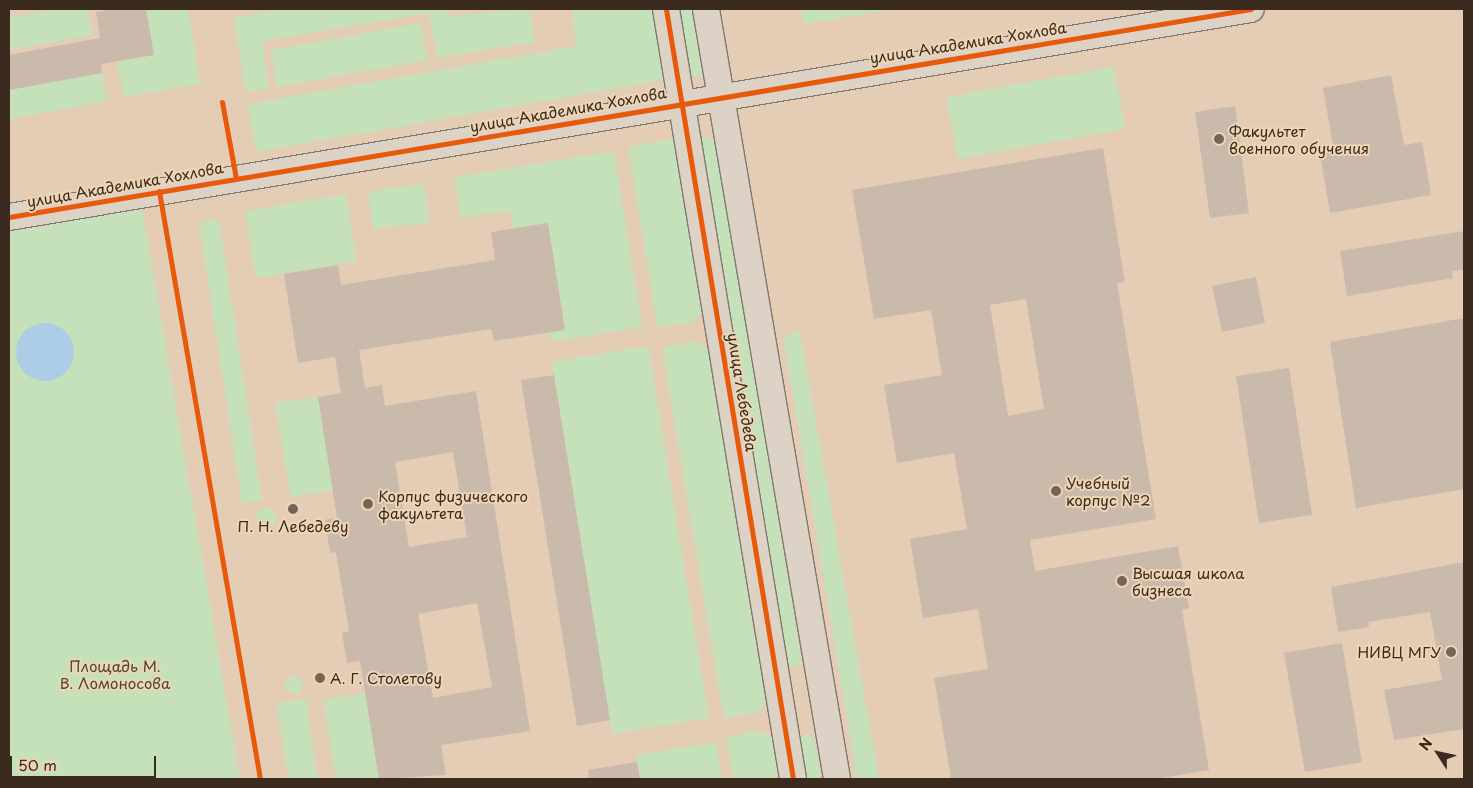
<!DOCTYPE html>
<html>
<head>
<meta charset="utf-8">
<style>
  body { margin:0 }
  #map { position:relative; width:1473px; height:788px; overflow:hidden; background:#e0d3c2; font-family:"Playpen Sans",sans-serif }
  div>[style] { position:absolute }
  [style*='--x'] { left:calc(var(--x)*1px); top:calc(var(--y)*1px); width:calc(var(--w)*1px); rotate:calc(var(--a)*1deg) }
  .built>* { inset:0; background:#e4cdb4 }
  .green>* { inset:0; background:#c4e1ba }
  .round { border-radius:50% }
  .water>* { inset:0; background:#accde5 }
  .building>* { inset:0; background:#c9baac }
  .roads { filter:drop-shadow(1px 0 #80776d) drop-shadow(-1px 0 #80776d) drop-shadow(0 1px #80776d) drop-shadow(0 -1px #80776d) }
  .minor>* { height:26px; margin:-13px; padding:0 13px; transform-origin:13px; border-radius:13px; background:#dcd2c6 }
  .cycleway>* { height:5px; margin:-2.5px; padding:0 2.5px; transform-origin:2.5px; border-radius:2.5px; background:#e8590c }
  .dots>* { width:14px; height:14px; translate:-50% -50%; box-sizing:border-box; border:2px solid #edd5b5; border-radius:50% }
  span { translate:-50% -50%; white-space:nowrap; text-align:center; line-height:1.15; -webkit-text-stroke:4px #edd5b5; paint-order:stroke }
  .street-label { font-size:15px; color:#3b2a1e }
  .poi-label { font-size:15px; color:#3b2a1e }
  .left { translate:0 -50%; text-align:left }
  .right { translate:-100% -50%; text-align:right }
  .park-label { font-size:15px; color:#4c4734 }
  .frame { position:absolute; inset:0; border:10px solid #3b2a1e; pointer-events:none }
  .north { position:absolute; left:1413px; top:728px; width:50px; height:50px; -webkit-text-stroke:4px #edd5b5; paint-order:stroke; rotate:305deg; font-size:14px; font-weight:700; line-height:20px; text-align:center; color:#3b2a1e }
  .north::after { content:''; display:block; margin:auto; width:18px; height:22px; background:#3b2a1e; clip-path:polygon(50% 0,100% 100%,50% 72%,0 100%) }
  .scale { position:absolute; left:10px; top:756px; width:146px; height:22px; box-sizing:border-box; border:2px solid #3b2a1e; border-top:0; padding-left:6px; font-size:15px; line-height:18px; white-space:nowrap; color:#3b2a1e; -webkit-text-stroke:4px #edd5b5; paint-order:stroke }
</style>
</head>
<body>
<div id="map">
  <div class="built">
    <i style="clip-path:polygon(9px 9px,1464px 9px,1464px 779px,9px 779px)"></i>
  </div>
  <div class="green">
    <i style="clip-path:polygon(57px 9px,88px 9px,93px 35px,9px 50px,9px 17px)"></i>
    <i style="clip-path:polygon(146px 9px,188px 9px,200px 84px,124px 97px,117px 62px,154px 55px)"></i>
    <i style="clip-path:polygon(284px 9px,448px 9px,450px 16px,529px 9px,535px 42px,437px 58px,429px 13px,262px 41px,269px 88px,246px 92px,234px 17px)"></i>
    <i style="clip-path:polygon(571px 9px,652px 9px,664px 80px,256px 152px,248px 104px,577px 46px)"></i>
    <i style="clip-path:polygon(679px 9px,696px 9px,706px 73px,702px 77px,691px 77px)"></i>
    <i style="clip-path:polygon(801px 9px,895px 9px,804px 24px)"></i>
    <i style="clip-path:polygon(421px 23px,427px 60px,277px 87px,271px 50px)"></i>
    <i style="clip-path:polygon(1114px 67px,1125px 129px,958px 159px,947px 97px)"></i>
    <i style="clip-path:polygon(102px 73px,107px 101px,9px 119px,9px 90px)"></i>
    <i style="clip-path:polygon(705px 137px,715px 139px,802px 664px,784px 668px,700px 139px)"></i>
    <i style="clip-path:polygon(673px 139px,702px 312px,693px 322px,658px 328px,628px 147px)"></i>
    <i style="clip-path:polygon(614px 151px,642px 327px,551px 342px,549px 332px,565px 329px,548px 223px,513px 228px,510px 210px,461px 218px,454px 177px)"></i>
    <i style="clip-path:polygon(419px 184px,425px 188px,430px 223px,373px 229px,368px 192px)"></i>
    <i style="clip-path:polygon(346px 194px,357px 261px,256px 278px,245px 211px)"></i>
    <i style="clip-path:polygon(142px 209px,240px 779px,9px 779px,9px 232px)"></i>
    <i style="clip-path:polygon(219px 220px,262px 500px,242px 503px,199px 223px)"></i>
    <i style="clip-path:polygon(800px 332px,879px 779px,857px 779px,783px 335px)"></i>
    <i style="clip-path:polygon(697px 341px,708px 349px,765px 700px,763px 709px,754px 713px,724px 718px,662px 347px)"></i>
    <i style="clip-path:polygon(648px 346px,709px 718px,612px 734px,552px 362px)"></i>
    <i style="clip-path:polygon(318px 397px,333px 490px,291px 497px,275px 403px)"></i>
    <i class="round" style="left:256px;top:508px;width:20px;height:20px"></i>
    <i class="round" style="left:285px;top:676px;width:18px;height:18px"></i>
    <i style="clip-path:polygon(365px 693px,379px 779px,336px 779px,323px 700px)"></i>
    <i style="clip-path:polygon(306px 699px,318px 779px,288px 779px,277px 703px)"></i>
    <i style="clip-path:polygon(760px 731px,773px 738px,780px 777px,733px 779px,726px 737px)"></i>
    <i style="clip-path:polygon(808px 734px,815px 740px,821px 779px,802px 779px,797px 739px)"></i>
    <i style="clip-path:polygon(716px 742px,722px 779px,640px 779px,636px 755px)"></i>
  </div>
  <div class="water">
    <i class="round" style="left:16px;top:323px;width:58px;height:58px"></i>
  </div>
  <div class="building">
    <i style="clip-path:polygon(114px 9px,146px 9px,154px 55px,101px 64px,102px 73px,9px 90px,9px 55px,100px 38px,96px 12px)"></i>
    <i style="clip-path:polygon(1391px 75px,1404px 145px,1422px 142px,1431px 195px,1330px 213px,1320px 154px,1334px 151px,1323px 88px)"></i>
    <i style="clip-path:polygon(1235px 106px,1249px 213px,1210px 218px,1195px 112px)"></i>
    <i style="clip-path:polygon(evenodd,1103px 148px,1125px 282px,1117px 283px,1156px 519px,1030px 540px,1035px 571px,1178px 546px,1189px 608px,1182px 610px,1209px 770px,1156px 779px,951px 779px,934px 678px,988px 669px,978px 609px,923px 618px,910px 539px,967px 529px,954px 453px,897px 463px,884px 385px,942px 375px,931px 310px,874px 319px,852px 190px,1103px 148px,1026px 299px,1044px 409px,1008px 416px,990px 305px,1026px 299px)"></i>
    <i style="clip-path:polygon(evenodd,548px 223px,565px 330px,494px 341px,491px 329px,359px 350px,365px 388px,382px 385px,385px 406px,476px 391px,530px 731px,441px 745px,446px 775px,379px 779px,360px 661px,347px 663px,342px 633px,349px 631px,336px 552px,330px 553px,325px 520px,337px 518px,318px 397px,341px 393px,335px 357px,298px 363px,284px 274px,338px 265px,341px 285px,495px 260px,491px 232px,548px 223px,453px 452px,467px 537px,409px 547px,395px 462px,453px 452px,548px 223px,477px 603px,492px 687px,433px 698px,418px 614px,477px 603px)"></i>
    <i style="clip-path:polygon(1464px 231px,1464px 270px,1452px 271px,1453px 278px,1347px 296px,1340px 251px)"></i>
    <i style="clip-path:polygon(1256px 277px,1265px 323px,1222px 332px,1212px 286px)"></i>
    <i style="clip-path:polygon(1464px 318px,1464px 489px,1356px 508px,1330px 342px)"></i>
    <i style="clip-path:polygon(1289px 368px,1312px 515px,1259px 523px,1236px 376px)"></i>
    <i style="clip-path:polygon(554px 375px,610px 720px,577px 726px,521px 380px)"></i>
    <i style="clip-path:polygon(1464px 562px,1464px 729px,1394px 740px,1384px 690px,1442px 680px,1430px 612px,1368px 622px,1369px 627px,1338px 632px,1331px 587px)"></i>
    <i style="clip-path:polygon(1342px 643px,1362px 762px,1305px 772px,1284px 653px)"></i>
    <i style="clip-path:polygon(637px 762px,640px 779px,589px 779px,588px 770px)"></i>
  </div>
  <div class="roads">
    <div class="minor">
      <i style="--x:666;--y:9;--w:780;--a:80.63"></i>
      <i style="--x:706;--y:9;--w:781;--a:80.34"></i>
      <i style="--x:9;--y:217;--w:1259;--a:-9.51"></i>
    </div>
  </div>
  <div class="cycleway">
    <i style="--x:666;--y:9;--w:780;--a:80.63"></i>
    <i style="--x:222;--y:102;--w:77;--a:79.6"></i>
    <i style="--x:159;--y:191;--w:597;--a:80.25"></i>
    <i style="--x:9;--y:217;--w:1259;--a:-9.51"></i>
  </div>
  <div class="dots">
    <i style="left:1219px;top:139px;background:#756557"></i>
    <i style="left:1056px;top:491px;background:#756557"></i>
    <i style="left:368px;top:504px;background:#756557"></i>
    <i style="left:293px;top:509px;background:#756557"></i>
    <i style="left:1122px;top:581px;background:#756557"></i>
    <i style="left:1451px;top:652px;background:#756557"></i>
    <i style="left:320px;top:678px;background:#756557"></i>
  </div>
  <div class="street-label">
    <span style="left:968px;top:42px;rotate:-9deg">улица Академика Хохлова</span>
    <span style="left:568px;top:109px;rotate:-10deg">улица Академика Хохлова</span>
    <span style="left:125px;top:184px;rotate:-10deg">улица Академика Хохлова</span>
    <span style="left:743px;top:392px;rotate:81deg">улица Лебедева</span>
  </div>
  <div class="poi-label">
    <span class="left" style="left:1229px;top:139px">Факультет<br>военного обучения</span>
    <span class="left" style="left:1066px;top:491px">Учебный<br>корпус №2</span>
    <span class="left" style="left:378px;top:504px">Корпус физического<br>факультета</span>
    <span style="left:293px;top:526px">П. Н. Лебедеву</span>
    <span class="left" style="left:1132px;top:581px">Высшая школа<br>бизнеса</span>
    <span class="right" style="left:1441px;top:652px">НИВЦ МГУ</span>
    <span class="left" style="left:330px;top:678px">А. Г. Столетову</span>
  </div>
  <div class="park-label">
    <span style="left:115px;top:674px">Площадь М.<br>В. Ломоносова</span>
  </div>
  <div class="frame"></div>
  <div class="north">N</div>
  <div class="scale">50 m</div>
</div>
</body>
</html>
